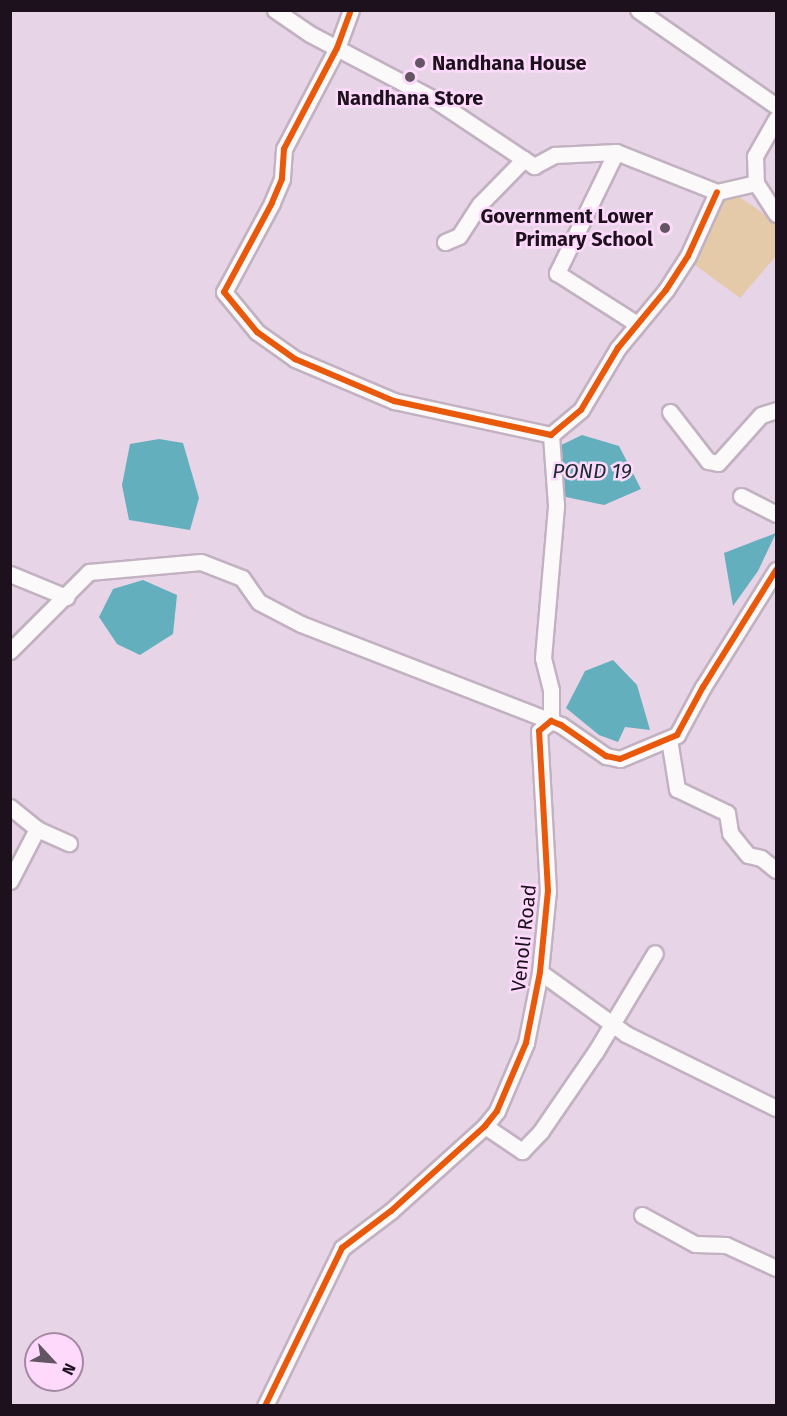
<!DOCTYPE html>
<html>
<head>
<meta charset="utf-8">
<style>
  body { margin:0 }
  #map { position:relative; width:787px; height:1416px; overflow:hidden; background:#e8d4e7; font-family:"Fira Sans",sans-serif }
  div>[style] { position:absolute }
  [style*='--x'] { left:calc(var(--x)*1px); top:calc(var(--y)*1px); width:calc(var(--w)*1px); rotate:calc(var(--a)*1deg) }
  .green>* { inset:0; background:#e4caa9 }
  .water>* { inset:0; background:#63afbe }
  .roads { filter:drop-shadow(2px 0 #c2b2c1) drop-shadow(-2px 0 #c2b2c1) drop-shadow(0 2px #c2b2c1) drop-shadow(0 -2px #c2b2c1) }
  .minor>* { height:15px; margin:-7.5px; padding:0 7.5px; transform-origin:7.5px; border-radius:7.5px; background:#fcf9fb }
  .cycleway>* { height:6px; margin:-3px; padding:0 3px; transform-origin:3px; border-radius:3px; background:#e8590c }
  .dots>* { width:16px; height:16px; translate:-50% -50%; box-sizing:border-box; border:3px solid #fed9fc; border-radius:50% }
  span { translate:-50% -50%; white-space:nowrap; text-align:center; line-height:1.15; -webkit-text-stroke:5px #fed9fc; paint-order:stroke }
  .poi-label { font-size:20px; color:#1d111d; font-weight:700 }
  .left { translate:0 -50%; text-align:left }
  .right { translate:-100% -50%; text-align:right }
  .street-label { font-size:20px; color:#1d111d }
  .water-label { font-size:21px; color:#192d30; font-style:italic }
  .frame { position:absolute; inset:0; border:12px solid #1d111d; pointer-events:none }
  .north { position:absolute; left:24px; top:1332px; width:60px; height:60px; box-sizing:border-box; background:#fed9fc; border:2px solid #a489a3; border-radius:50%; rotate:116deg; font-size:16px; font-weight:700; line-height:24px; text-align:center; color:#1d111d }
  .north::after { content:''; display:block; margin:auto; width:21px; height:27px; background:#645564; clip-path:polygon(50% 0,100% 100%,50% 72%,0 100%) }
</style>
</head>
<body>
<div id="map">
  <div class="green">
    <i style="clip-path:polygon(722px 195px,738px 196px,776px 222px,776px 256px,740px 298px,691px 262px)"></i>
  </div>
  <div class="water">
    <i style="clip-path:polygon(582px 435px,619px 446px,641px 489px,604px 505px,561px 496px,557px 447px)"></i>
    <i style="clip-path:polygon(159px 439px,183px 443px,199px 498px,190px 530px,129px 520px,122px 485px,130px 444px)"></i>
    <i style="clip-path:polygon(776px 533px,758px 571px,733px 606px,724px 553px)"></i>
    <i style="clip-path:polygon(143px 580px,177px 595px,173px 634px,140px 655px,117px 644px,99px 617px,113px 589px)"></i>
    <i style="clip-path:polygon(613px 660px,637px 685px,650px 730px,625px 727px,618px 742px,599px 735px,566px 708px,585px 671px)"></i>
  </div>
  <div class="roads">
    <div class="minor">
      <i style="--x:275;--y:10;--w:42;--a:34.4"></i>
      <i style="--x:310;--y:34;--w:138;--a:27.7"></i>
      <i style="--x:432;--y:98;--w:123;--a:33.7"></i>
      <i style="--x:534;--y:166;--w:24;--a:-28"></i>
      <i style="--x:555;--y:155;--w:61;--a:-2.8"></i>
      <i style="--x:616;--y:152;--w:109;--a:21.6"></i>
      <i style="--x:717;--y:192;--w:40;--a:-13"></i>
      <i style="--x:351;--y:10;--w:40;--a:110.2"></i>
      <i style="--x:337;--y:48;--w:114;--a:117.7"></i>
      <i style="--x:284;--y:149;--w:30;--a:94"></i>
      <i style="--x:282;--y:179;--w:26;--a:113"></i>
      <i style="--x:272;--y:203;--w:101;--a:118.3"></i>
      <i style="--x:224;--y:292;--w:52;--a:50.5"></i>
      <i style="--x:257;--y:332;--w:47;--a:35.4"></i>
      <i style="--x:295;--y:359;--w:108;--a:23"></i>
      <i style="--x:394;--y:401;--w:161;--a:12.2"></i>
      <i style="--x:551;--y:435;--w:39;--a:-40"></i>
      <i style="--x:581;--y:410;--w:72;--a:-59.2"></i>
      <i style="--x:618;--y:348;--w:75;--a:-50.4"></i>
      <i style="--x:666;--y:290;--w:40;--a:-57.1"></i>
      <i style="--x:688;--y:256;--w:70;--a:-65.6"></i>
      <i style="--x:638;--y:10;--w:168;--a:34.8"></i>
      <i style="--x:776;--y:119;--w:43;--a:119.6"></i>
      <i style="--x:755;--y:156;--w:27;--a:88"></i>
      <i style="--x:756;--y:183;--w:37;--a:57"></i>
      <i style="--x:616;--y:152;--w:135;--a:116"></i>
      <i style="--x:557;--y:273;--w:95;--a:32.5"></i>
      <i style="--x:445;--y:242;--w:15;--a:-23"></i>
      <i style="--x:459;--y:236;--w:38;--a:-57"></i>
      <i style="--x:480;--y:204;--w:63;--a:-45.6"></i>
      <i style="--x:670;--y:412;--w:62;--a:52.2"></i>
      <i style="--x:708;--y:461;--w:10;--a:11"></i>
      <i style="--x:718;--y:463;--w:64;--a:-48.1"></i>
      <i style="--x:761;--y:415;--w:16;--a:-18"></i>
      <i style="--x:741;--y:496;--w:39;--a:27"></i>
      <i style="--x:10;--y:574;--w:61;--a:22.3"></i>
      <i style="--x:10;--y:651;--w:112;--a:-45"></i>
      <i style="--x:89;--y:572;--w:112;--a:-5.1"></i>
      <i style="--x:201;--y:562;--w:44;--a:21.3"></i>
      <i style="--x:242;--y:578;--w:29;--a:55"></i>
      <i style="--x:259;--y:602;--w:47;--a:27.6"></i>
      <i style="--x:301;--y:624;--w:268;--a:21.2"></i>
      <i style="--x:551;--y:721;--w:31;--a:-90"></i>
      <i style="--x:551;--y:690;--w:33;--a:-104"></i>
      <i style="--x:543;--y:658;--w:154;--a:-85.1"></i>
      <i style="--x:556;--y:505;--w:70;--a:-94.1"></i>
      <i style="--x:669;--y:739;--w:51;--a:80.9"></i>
      <i style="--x:677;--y:789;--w:55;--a:25.6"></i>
      <i style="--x:727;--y:813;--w:20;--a:81"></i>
      <i style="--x:730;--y:833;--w:28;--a:51"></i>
      <i style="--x:748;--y:855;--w:13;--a:13"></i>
      <i style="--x:761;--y:858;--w:19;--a:39"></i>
      <i style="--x:10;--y:807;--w:35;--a:39"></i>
      <i style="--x:37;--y:829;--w:35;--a:24"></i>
      <i style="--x:10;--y:881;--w:59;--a:-62.6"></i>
      <i style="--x:540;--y:972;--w:106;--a:35.8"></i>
      <i style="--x:626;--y:1034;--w:167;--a:26.3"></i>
      <i style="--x:485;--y:1126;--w:45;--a:34"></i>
      <i style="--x:522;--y:1151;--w:28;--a:-46"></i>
      <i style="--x:541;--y:1131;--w:97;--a:-55.5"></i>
      <i style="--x:596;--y:1051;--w:114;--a:-59"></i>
      <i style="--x:642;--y:1215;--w:60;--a:28.7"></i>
      <i style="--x:695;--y:1244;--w:31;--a:2"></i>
      <i style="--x:726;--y:1245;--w:55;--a:24.7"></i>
      <i style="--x:265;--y:1406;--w:176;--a:-64"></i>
      <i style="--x:342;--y:1248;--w:61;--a:-37.1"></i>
      <i style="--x:391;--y:1211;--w:127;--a:-42.1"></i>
      <i style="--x:485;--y:1126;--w:19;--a:-51"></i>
      <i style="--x:497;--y:1111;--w:74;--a:-66.9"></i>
      <i style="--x:526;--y:1043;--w:72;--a:-78.8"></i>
      <i style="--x:540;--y:972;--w:81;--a:-84.4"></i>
      <i style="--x:548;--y:891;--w:160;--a:-93.2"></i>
      <i style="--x:539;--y:731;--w:16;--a:-40"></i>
      <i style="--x:551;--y:721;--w:11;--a:22"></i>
      <i style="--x:561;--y:725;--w:55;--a:34.6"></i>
      <i style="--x:606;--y:756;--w:14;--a:12"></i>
      <i style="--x:620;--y:759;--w:62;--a:-22.8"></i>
      <i style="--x:677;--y:735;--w:55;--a:-61.6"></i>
      <i style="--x:703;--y:687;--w:138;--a:-58"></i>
    </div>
  </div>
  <div class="cycleway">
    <i style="--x:351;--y:10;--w:40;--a:110.2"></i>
    <i style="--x:337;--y:48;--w:114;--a:117.7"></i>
    <i style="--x:284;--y:149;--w:30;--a:94"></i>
    <i style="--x:282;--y:179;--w:26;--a:113"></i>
    <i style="--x:272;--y:203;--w:101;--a:118.3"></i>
    <i style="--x:224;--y:292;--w:52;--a:50.5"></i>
    <i style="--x:257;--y:332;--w:47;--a:35.4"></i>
    <i style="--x:295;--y:359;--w:108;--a:23"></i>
    <i style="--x:394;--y:401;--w:161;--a:12.2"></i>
    <i style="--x:551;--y:435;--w:39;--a:-40"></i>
    <i style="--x:581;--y:410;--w:72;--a:-59.2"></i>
    <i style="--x:618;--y:348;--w:75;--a:-50.4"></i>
    <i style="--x:666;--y:290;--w:40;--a:-57.1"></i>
    <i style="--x:688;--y:256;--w:70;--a:-65.6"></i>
    <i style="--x:265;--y:1406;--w:176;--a:-64"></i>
    <i style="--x:342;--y:1248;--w:61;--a:-37.1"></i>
    <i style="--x:391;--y:1211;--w:127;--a:-42.1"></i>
    <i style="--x:485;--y:1126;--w:19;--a:-51"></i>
    <i style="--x:497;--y:1111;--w:74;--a:-66.9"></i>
    <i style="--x:526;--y:1043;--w:72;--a:-78.8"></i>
    <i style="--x:540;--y:972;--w:81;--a:-84.4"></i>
    <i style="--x:548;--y:891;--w:160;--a:-93.2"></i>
    <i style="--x:539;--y:731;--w:16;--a:-40"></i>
    <i style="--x:551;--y:721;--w:11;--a:22"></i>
    <i style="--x:561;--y:725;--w:55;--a:34.6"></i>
    <i style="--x:606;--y:756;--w:14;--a:12"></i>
    <i style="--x:620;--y:759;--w:62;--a:-22.8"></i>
    <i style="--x:677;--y:735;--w:55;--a:-61.6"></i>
    <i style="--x:703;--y:687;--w:138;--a:-58"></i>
  </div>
  <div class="dots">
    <i style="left:420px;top:63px;background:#645564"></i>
    <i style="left:410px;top:77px;background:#645564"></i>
    <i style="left:665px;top:228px;background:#645564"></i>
  </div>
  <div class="poi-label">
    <span class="left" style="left:432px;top:63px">Nandhana House</span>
    <span style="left:410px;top:98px">Nandhana Store</span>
    <span class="right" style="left:653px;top:228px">Government Lower<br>Primary School</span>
  </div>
  <div class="street-label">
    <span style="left:524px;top:938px;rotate:-84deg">Venoli Road</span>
  </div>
  <div class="water-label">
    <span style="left:592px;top:471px">POND 19</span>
  </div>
  <div class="frame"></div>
  <div class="north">N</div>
</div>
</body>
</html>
